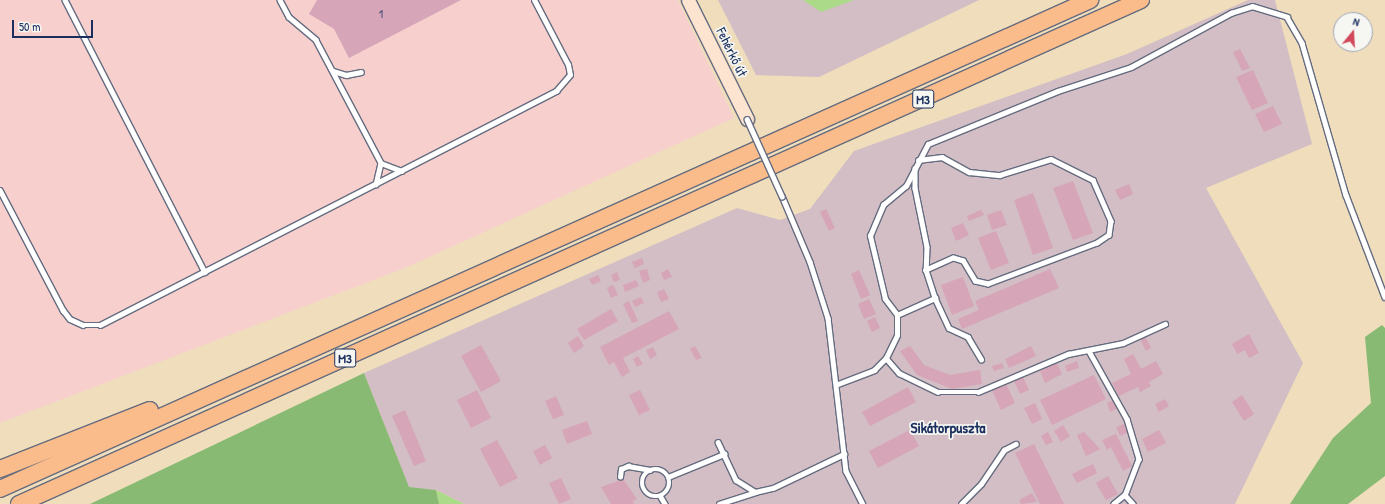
<!DOCTYPE html>
<html>
<head>
<meta charset="utf-8">
<style>
  body { margin:0 }
  #map { position:relative; width:1385px; height:504px; overflow:hidden; background:#efddbc; font-family:"Patrick Hand",sans-serif }
  div>[style] { position:absolute }
  [style*='--x'] { left:calc(var(--x)*1px); top:calc(var(--y)*1px); width:calc(var(--w)*1px); rotate:calc(var(--a)*1deg) }
  .built>* { inset:0; background:#f7d0ce }
  .industrial>* { inset:0; background:#d2bec4 }
  .green>* { inset:0; background:#abda88 }
  .forest>* { inset:0; background:#88ba74 }
  .building>* { inset:0; background:#d6a5b7 }
  .roads { filter:drop-shadow(1px 0 #656c7f) drop-shadow(-1px 0 #656c7f) drop-shadow(0 1px #656c7f) drop-shadow(0 -1px #656c7f) }
  .lane>* { height:4.5px; margin:-2.25px; padding:0 2.25px; transform-origin:2.25px; border-radius:2.25px; background:#fff }
  .lane>.ring { margin:-2.25px; padding:0; box-sizing:content-box; background:none; border:4.5px solid #fff; border-radius:50% }
  .secondary>* { height:13px; margin:-6.5px; padding:0 6.5px; transform-origin:6.5px; border-radius:6.5px; background:#fde4d1 }
  .highway>* { height:16px; margin:-8px; padding:0 8px; transform-origin:8px; border-radius:8px; background:#fabc8b }
  .bridges { filter:drop-shadow(1px 0 #656c7f) drop-shadow(-1px 0 #656c7f) drop-shadow(0 1px #656c7f) drop-shadow(0 -1px #656c7f) }
  .lane-bridge>* { height:4.5px; margin:-2.25px; padding:0 2.25px; transform-origin:2.25px; border-radius:2.25px; background:#fff }
  span { translate:-50% -50%; white-space:nowrap; text-align:center; line-height:1.15; -webkit-text-stroke:3.5px #f6f6f2; paint-order:stroke }
  .number-label { font-size:12px; color:#4a4c74 }
  .number-label span { -webkit-text-stroke-width:0 }
  .shield-label span { padding:1px 3px; background:#f6f6f2; border:1px solid; border-radius:3px; -webkit-text-stroke-width:0 }
  .shield-label { font-size:13px; color:#1b2f5e; font-weight:700 }
  .street-label { font-size:14px; color:#1b2f5e }
  .neighbourhood-label { font-size:15px; color:#1b2f5e; font-weight:700 }
  .north { position:absolute; left:1333px; top:12px; width:40px; height:40px; box-sizing:border-box; background:#f6f6f2; border:1px solid #9ea6b7; border-radius:50%; rotate:18deg; font-size:11px; font-weight:700; line-height:16px; text-align:center; color:#1b2f5e }
  .north::after { content:''; display:block; margin:auto; width:14px; height:18px; background:#d1495b; clip-path:polygon(50% 0,100% 100%,50% 72%,0 100%) }
  .scale { position:absolute; left:12px; top:20px; width:81px; height:18px; box-sizing:border-box; border:2px solid #1b2f5e; border-top:0; padding-left:5px; font-size:12px; line-height:14px; white-space:nowrap; color:#1b2f5e; -webkit-text-stroke:3px #f6f6f2; paint-order:stroke }
</style>
</head>
<body>
<div id="map">
  <div class="built">
    <i style="clip-path:polygon(0 0,678px 0,734px 118px,405px 268px,0 423px)"></i>
  </div>
  <div class="industrial">
    <i style="clip-path:polygon(718px 0,979px 0,819px 77px,756px 75px)"></i>
    <i style="clip-path:polygon(1248px 0,1275px 0,1312px 144px,1206px 188px,1303px 363px,1235px 504px,464px 504px,436px 490px,409px 488px,364px 373px,737px 208px,780px 220px,810px 209px,854px 151px,1127px 54px)"></i>
  </div>
  <div class="green">
    <i style="clip-path:polygon(803px 0,854px 0,821px 12px)"></i>
    <i style="clip-path:polygon(436px 490px,464px 504px,439px 504px)"></i>
  </div>
  <div class="forest">
    <i style="clip-path:polygon(1382px 325px,1385px 328px,1385px 476px,1348px 504px,1290px 504px,1333px 438px,1371px 403px,1365px 337px)"></i>
    <i style="clip-path:polygon(364px 373px,409px 487px,436px 490px,439px 504px,90px 504px)"></i>
  </div>
  <div class="building">
    <i style="clip-path:polygon(317px 0,461px 0,349px 58px,334px 29px,309px 14px)"></i>
    <i style="clip-path:polygon(1240px 49px,1250px 68px,1242px 71px,1233px 52px)"></i>
    <i style="clip-path:polygon(1253px 70px,1268px 103px,1252px 110px,1236px 77px)"></i>
    <i style="clip-path:polygon(1273px 106px,1282px 124px,1264px 132px,1255px 114px)"></i>
    <i style="clip-path:polygon(1073px 181px,1093px 233px,1073px 240px,1053px 188px)"></i>
    <i style="clip-path:polygon(1129px 184px,1133px 194px,1120px 200px,1115px 190px)"></i>
    <i style="clip-path:polygon(1033px 193px,1053px 248px,1033px 255px,1014px 200px)"></i>
    <i style="clip-path:polygon(826px 209px,835px 228px,829px 231px,820px 212px)"></i>
    <i style="clip-path:polygon(981px 210px,984px 215px,969px 221px,967px 216px)"></i>
    <i style="clip-path:polygon(1001px 210px,1007px 225px,992px 230px,987px 215px)"></i>
    <i style="clip-path:polygon(963px 223px,969px 235px,956px 241px,951px 228px)"></i>
    <i style="clip-path:polygon(996px 231px,1009px 263px,991px 270px,978px 238px)"></i>
    <i style="clip-path:polygon(642px 258px,644px 264px,635px 268px,632px 262px)"></i>
    <i style="clip-path:polygon(647px 269px,650px 280px,643px 283px,639px 271px)"></i>
    <i style="clip-path:polygon(668px 269px,672px 277px,664px 280px,661px 273px)"></i>
    <i style="clip-path:polygon(1050px 269px,1059px 288px,962px 329px,958px 319px,979px 310px,975px 301px)"></i>
    <i style="clip-path:polygon(859px 270px,870px 295px,861px 299px,851px 274px)"></i>
    <i style="clip-path:polygon(617px 272px,620px 280px,614px 282px,611px 275px)"></i>
    <i style="clip-path:polygon(598px 275px,601px 281px,592px 285px,589px 279px)"></i>
    <i style="clip-path:polygon(963px 277px,974px 306px,952px 315px,941px 285px)"></i>
    <i style="clip-path:polygon(636px 280px,639px 286px,625px 292px,623px 285px)"></i>
    <i style="clip-path:polygon(613px 285px,618px 295px,611px 298px,607px 288px)"></i>
    <i style="clip-path:polygon(664px 289px,669px 299px,661px 302px,657px 292px)"></i>
    <i style="clip-path:polygon(641px 297px,644px 303px,635px 307px,632px 301px)"></i>
    <i style="clip-path:polygon(869px 299px,876px 314px,864px 319px,858px 304px)"></i>
    <i style="clip-path:polygon(629px 301px,638px 321px,632px 323px,623px 304px)"></i>
    <i style="clip-path:polygon(611px 309px,618px 321px,584px 340px,577px 329px)"></i>
    <i style="clip-path:polygon(669px 311px,679px 329px,623px 358px,630px 372px,622px 377px,614px 362px,609px 365px,600px 347px)"></i>
    <i style="clip-path:polygon(875px 317px,880px 328px,872px 332px,867px 321px)"></i>
    <i style="clip-path:polygon(1249px 334px,1259px 353px,1249px 358px,1245px 350px,1237px 354px,1232px 344px)"></i>
    <i style="clip-path:polygon(578px 336px,584px 346px,574px 353px,568px 343px)"></i>
    <i style="clip-path:polygon(1145px 336px,1151px 348px,1146px 351px,1140px 339px)"></i>
    <i style="clip-path:polygon(481px 345px,501px 381px,481px 392px,461px 356px)"></i>
    <i style="clip-path:polygon(695px 346px,702px 358px,696px 360px,690px 349px)"></i>
    <i style="clip-path:polygon(910px 346px,924px 365px,950px 375px,980px 370px,982px 384px,952px 389px,917px 375px,900px 351px)"></i>
    <i style="clip-path:polygon(1031px 346px,1036px 356px,1009px 368px,1005px 359px)"></i>
    <i style="clip-path:polygon(653px 347px,657px 355px,650px 359px,646px 350px)"></i>
    <i style="clip-path:polygon(1133px 354px,1141px 369px,1156px 361px,1163px 374px,1149px 382px,1151px 386px,1140px 392px,1138px 387px,1119px 396px,1112px 383px,1131px 374px,1124px 359px)"></i>
    <i style="clip-path:polygon(638px 356px,643px 364px,637px 367px,633px 359px)"></i>
    <i style="clip-path:polygon(1077px 361px,1079px 368px,1067px 372px,1065px 366px)"></i>
    <i style="clip-path:polygon(1002px 363px,1004px 368px,994px 371px,992px 366px)"></i>
    <i style="clip-path:polygon(1057px 363px,1062px 374px,1045px 383px,1040px 371px)"></i>
    <i style="clip-path:polygon(1094px 375px,1106px 399px,1052px 425px,1040px 400px)"></i>
    <i style="clip-path:polygon(1023px 377px,1029px 390px,1020px 394px,1014px 381px)"></i>
    <i style="clip-path:polygon(1006px 384px,1015px 403px,1001px 410px,992px 390px)"></i>
    <i style="clip-path:polygon(908px 387px,916px 402px,870px 426px,862px 412px)"></i>
    <i style="clip-path:polygon(477px 390px,491px 418px,471px 428px,457px 400px)"></i>
    <i style="clip-path:polygon(640px 390px,650px 410px,639px 415px,629px 395px)"></i>
    <i style="clip-path:polygon(1242px 395px,1254px 414px,1244px 421px,1232px 402px)"></i>
    <i style="clip-path:polygon(556px 396px,564px 415px,553px 419px,545px 401px)"></i>
    <i style="clip-path:polygon(1165px 399px,1169px 406px,1159px 412px,1155px 404px)"></i>
    <i style="clip-path:polygon(1114px 400px,1118px 408px,1110px 412px,1107px 403px)"></i>
    <i style="clip-path:polygon(1035px 403px,1042px 419px,1032px 424px,1024px 408px)"></i>
    <i style="clip-path:polygon(405px 410px,426px 461px,414px 466px,392px 416px)"></i>
    <i style="clip-path:polygon(587px 421px,592px 434px,567px 444px,562px 430px)"></i>
    <i style="clip-path:polygon(1127px 423px,1131px 431px,1120px 436px,1116px 427px)"></i>
    <i style="clip-path:polygon(1063px 425px,1070px 436px,1061px 442px,1054px 431px)"></i>
    <i style="clip-path:polygon(910px 430px,919px 446px,878px 468px,869px 451px)"></i>
    <i style="clip-path:polygon(1159px 430px,1166px 443px,1148px 452px,1142px 439px)"></i>
    <i style="clip-path:polygon(1048px 432px,1053px 442px,1046px 445px,1041px 436px)"></i>
    <i style="clip-path:polygon(1084px 432px,1100px 449px,1086px 456px,1077px 435px)"></i>
    <i style="clip-path:polygon(1116px 434px,1132px 466px,1123px 471px,1111px 447px,1107px 450px,1102px 440px)"></i>
    <i style="clip-path:polygon(497px 440px,518px 478px,500px 487px,480px 449px)"></i>
    <i style="clip-path:polygon(1034px 444px,1064px 504px,1040px 504px,1015px 453px)"></i>
    <i style="clip-path:polygon(545px 445px,552px 458px,540px 465px,533px 451px)"></i>
    <i style="clip-path:polygon(1093px 464px,1097px 473px,1077px 483px,1072px 474px)"></i>
    <i style="clip-path:polygon(1108px 476px,1118px 494px,1106px 500px,1096px 483px)"></i>
    <i style="clip-path:polygon(561px 478px,571px 499px,559px 504px,549px 483px)"></i>
    <i style="clip-path:polygon(623px 479px,637px 499px,633px 501px,634px 504px,611px 504px,601px 487px)"></i>
    <i style="clip-path:polygon(1032px 493px,1037px 502px,1021px 504px,1019px 500px)"></i>
  </div>
  <div class="roads">
    <div class="lane">
      <i style="--x:65;--y:0;--w:306;--a:62.8"></i>
      <i style="--x:280;--y:0;--w:19;--a:62"></i>
      <i style="--x:289;--y:17;--w:35;--a:40"></i>
      <i style="--x:316;--y:40;--w:139;--a:62.1"></i>
      <i style="--x:381;--y:163;--w:22;--a:103"></i>
      <i style="--x:333;--y:71;--w:14;--a:17"></i>
      <i style="--x:346;--y:75;--w:15;--a:-11"></i>
      <i style="--x:918;--y:160;--w:24;--a:-7"></i>
      <i style="--x:942;--y:157;--w:31;--a:29"></i>
      <i style="--x:969;--y:172;--w:31;--a:6"></i>
      <i style="--x:1000;--y:175;--w:53;--a:-17.4"></i>
      <i style="--x:1051;--y:159;--w:47;--a:26.6"></i>
      <i style="--x:1093;--y:180;--w:45;--a:66.3"></i>
      <i style="--x:1111;--y:221;--w:14;--a:98"></i>
      <i style="--x:1109;--y:235;--w:14;--a:146"></i>
      <i style="--x:1097;--y:243;--w:116;--a:159.4"></i>
      <i style="--x:988;--y:284;--w:13;--a:-167"></i>
      <i style="--x:975;--y:281;--w:23;--a:-121"></i>
      <i style="--x:963;--y:261;--w:10;--a:-163"></i>
      <i style="--x:953;--y:258;--w:30;--a:156"></i>
      <i style="--x:381;--y:163;--w:22;--a:21"></i>
      <i style="--x:915;--y:168;--w:20;--a:90"></i>
      <i style="--x:915;--y:188;--w:60;--a:78.5"></i>
      <i style="--x:927;--y:247;--w:23;--a:92"></i>
      <i style="--x:926;--y:270;--w:29;--a:72"></i>
      <i style="--x:0;--y:190;--w:136;--a:62.3"></i>
      <i style="--x:63;--y:310;--w:11;--a:52"></i>
      <i style="--x:70;--y:319;--w:14;--a:25"></i>
      <i style="--x:83;--y:325;--w:17;--a:0"></i>
      <i style="--x:100;--y:325;--w:513;--a:-27.16"></i>
      <i style="--x:556;--y:91;--w:21;--a:-49"></i>
      <i style="--x:570;--y:75;--w:10;--a:-101"></i>
      <i style="--x:568;--y:65;--w:73;--a:-117.6"></i>
      <i style="--x:782;--y:196;--w:72;--a:67"></i>
      <i style="--x:810;--y:262;--w:59;--a:72.2"></i>
      <i style="--x:828;--y:318;--w:154;--a:83.3"></i>
      <i style="--x:846;--y:471;--w:37;--a:63"></i>
      <i style="--x:897;--y:315;--w:20;--a:-127"></i>
      <i style="--x:885;--y:299;--w:65;--a:-103.4"></i>
      <i style="--x:870;--y:236;--w:34;--a:-67"></i>
      <i style="--x:883;--y:205;--w:30;--a:-40"></i>
      <i style="--x:906;--y:186;--w:47;--a:-62.4"></i>
      <i style="--x:928;--y:144;--w:140;--a:-22.2"></i>
      <i style="--x:1058;--y:91;--w:77;--a:-18.2"></i>
      <i style="--x:1131;--y:67;--w:114;--a:-28.4"></i>
      <i style="--x:1231;--y:13;--w:22;--a:-18"></i>
      <i style="--x:1252;--y:6;--w:37;--a:17"></i>
      <i style="--x:1287;--y:17;--w:30;--a:60"></i>
      <i style="--x:1302;--y:43;--w:158;--a:73.9"></i>
      <i style="--x:1346;--y:195;--w:109;--a:69.1"></i>
      <i style="--x:1089;--y:351;--w:78;--a:60.8"></i>
      <i style="--x:1127;--y:419;--w:42;--a:73.3"></i>
      <i style="--x:1139;--y:459;--w:39;--a:111"></i>
      <i style="--x:1125;--y:495;--w:14;--a:141"></i>
      <i style="--x:886;--y:358;--w:25;--a:-64"></i>
      <i style="--x:897;--y:335;--w:20;--a:-90"></i>
      <i style="--x:897;--y:315;--w:42;--a:-24.1"></i>
      <i style="--x:935;--y:298;--w:33;--a:65"></i>
      <i style="--x:949;--y:328;--w:21;--a:25"></i>
      <i style="--x:968;--y:337;--w:26;--a:59"></i>
      <i style="--x:838;--y:384;--w:39;--a:-21"></i>
      <i style="--x:874;--y:370;--w:17;--a:-45"></i>
      <i style="--x:886;--y:358;--w:20;--a:49"></i>
      <i style="--x:899;--y:373;--w:43;--a:26"></i>
      <i style="--x:938;--y:392;--w:40;--a:0"></i>
      <i style="--x:978;--y:392;--w:98;--a:-22.9"></i>
      <i style="--x:1068;--y:354;--w:56;--a:-11.3"></i>
      <i style="--x:1123;--y:343;--w:46;--a:-24.3"></i>
      <i style="--x:718;--y:442;--w:42;--a:64.7"></i>
      <i style="--x:736;--y:480;--w:22;--a:32"></i>
      <i style="--x:755;--y:492;--w:18;--a:-13"></i>
      <i style="--x:773;--y:488;--w:79;--a:-25.6"></i>
      <i class="ring" style="left:642px;top:469px;width:23.5px;height:23.5px"></i>
      <i style="--x:620;--y:477;--w:8;--a:-83"></i>
      <i style="--x:621;--y:469;--w:8;--a:-23"></i>
      <i style="--x:628;--y:466;--w:22;--a:10"></i>
      <i style="--x:668;--y:477;--w:61;--a:-22.3"></i>
      <i style="--x:1125;--y:495;--w:12;--a:48"></i>
      <i style="--x:661;--y:497;--w:8;--a:60"></i>
      <i style="--x:719;--y:504;--w:38;--a:-18"></i>
      <i style="--x:961;--y:504;--w:28;--a:-45"></i>
      <i style="--x:981;--y:484;--w:41;--a:-55.9"></i>
      <i style="--x:1004;--y:450;--w:13;--a:-27"></i>
    </div>
    <div class="secondary">
      <i style="--x:688;--y:0;--w:133;--a:63.6"></i>
    </div>
    <div class="highway">
      <i style="--x:0;--y:469;--w:161;--a:-21.5"></i>
      <i style="--x:0;--y:489;--w:1195;--a:-24.16"></i>
      <i style="--x:19;--y:504;--w:1230;--a:-24.19"></i>
    </div>
  </div>
  <div class="bridges">
    <div class="lane-bridge">
      <i style="--x:747;--y:119;--w:85;--a:65.6"></i>
    </div>
  </div>
  <div class="number-label">
    <span style="left:381px;top:14px">1</span>
  </div>
  <div class="shield-label">
    <span style="left:923px;top:99px">M3</span>
    <span style="left:345px;top:358px">M3</span>
  </div>
  <div class="street-label">
    <span style="left:732px;top:52px;rotate:64deg">Fehérkő út</span>
  </div>
  <div class="neighbourhood-label">
    <span style="left:948px;top:428px">Sikátorpuszta</span>
  </div>
  <div class="north">N</div>
  <div class="scale">50 m</div>
</div>
</body>
</html>
